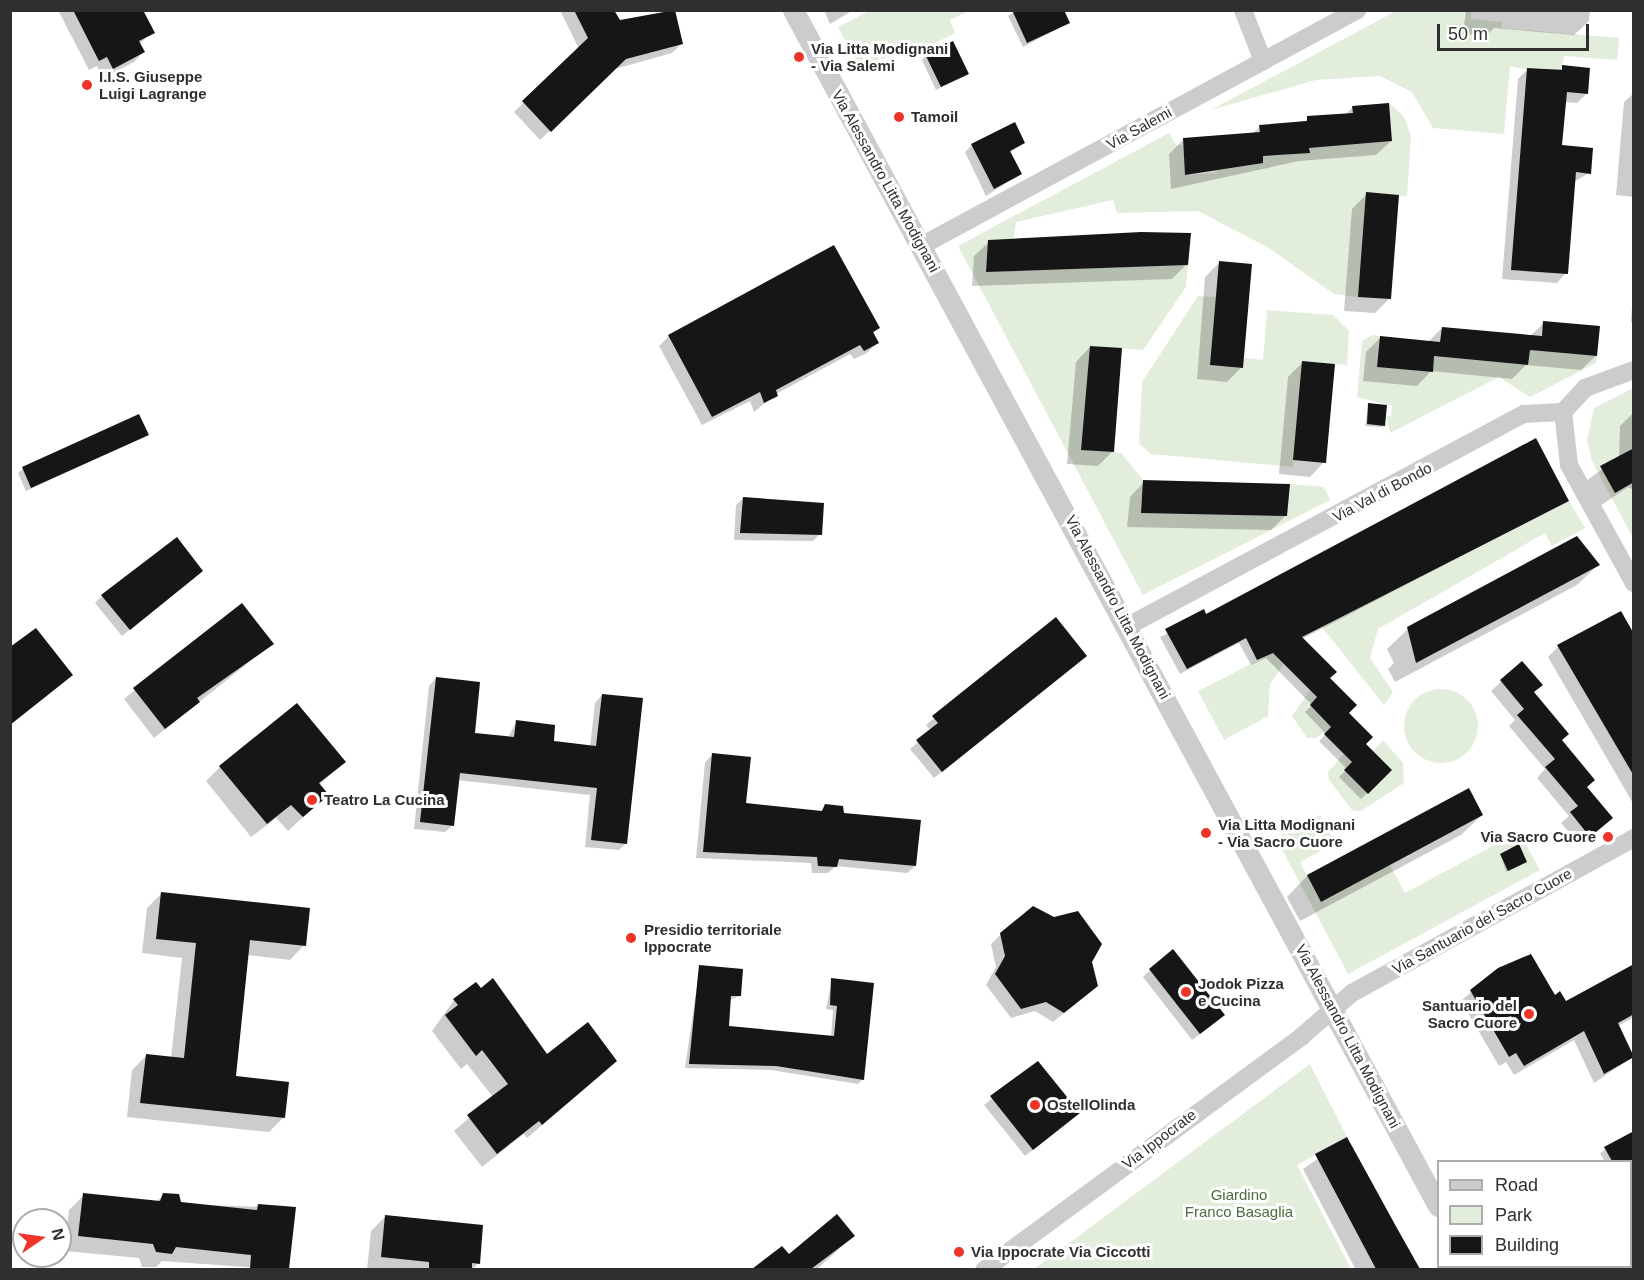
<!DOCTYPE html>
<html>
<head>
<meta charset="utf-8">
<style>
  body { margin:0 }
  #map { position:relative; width:1644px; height:1280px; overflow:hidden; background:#fff; font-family:Arial,sans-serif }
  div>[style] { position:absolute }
  .green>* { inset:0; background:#e3eddc }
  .round { border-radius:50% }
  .shadow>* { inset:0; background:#0003 }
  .building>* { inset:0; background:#161616 }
  .minor>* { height:18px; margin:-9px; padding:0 9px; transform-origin:9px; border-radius:9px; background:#ccc }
  .tertiary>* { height:21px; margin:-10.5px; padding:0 10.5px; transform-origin:10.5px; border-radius:10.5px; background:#ccc }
  .dots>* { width:16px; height:16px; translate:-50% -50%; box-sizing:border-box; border:3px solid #fff; border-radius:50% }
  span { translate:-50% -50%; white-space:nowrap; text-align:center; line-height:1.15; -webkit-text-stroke:6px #fff; paint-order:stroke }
  .poi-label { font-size:15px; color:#2f2f2f; font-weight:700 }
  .left { translate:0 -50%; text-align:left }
  .right { translate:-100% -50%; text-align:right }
  .street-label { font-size:15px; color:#2f2f2f }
  .park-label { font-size:15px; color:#4b6d3a }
  .frame { position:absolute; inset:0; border:12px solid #2f2f2f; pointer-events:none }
  .legend { position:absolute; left:1437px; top:1160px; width:195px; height:108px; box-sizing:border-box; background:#fff; border:2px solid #acacac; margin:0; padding:8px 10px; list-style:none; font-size:18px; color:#2f2f2f }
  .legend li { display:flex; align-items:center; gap:12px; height:30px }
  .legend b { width:30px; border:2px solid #acacac }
  .north { position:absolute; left:12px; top:1208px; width:60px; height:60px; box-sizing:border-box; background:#fff; border:2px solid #acacac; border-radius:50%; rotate:77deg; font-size:16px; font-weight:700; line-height:24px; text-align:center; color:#2f2f2f }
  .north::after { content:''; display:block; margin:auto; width:21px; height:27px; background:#ee3429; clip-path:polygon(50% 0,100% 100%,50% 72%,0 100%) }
  .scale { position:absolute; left:1437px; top:24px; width:152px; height:27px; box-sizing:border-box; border:3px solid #2f2f2f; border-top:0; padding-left:8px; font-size:18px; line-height:21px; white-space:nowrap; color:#2f2f2f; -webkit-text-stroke:4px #fff; paint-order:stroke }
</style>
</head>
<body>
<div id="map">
  <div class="green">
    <i style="clip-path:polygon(871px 10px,969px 10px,969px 11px,950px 20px,955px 33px,908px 57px,903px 48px,861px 70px,838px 27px)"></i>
    <i style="clip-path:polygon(1396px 11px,1471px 11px,1471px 19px,1502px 22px,1502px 28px,1619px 38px,1617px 60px,1564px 56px,1561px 76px,1510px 66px,1504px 134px,1433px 128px,1412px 92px,1380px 76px,1316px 80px,1211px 110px)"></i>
    <i style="clip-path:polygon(1389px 103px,1404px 117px,1411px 136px,1407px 196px,1366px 193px,1358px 297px,1334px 294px,1269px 248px,1198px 211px,1117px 213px,1113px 200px,1016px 222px,1013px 242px,988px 240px,986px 272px,1188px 265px,1186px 287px,1143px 350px,1090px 346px,1081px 449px,1121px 453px,1143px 480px,1141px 513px,1287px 516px,1290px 484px,1324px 487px,1330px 500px,1143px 595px,958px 246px,1169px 133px,1176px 145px,1183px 145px,1186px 175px,1217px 173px,1217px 166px,1263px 163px,1263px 156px,1309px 153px,1309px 148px,1392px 141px)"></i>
    <i style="clip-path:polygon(1198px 296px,1216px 297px,1211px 365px,1243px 368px,1244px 358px,1263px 360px,1267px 310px,1333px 315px,1349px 331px,1347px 365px,1302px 361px,1293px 467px,1151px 454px,1139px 444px,1142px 382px)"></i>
    <i style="clip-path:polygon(1372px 335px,1380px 336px,1378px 367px,1432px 372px,1434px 356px,1528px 365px,1530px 350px,1597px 356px,1596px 363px,1530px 397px,1499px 377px,1390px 433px,1386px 416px,1391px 416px,1392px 406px,1357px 397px,1362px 341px)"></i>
    <i style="clip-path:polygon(1633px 388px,1633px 448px,1600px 466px,1615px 492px,1633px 482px,1633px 538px,1592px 461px,1587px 440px,1594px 408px)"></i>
    <i style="clip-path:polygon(1569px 501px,1585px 528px,1552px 546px,1545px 533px,1378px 629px,1370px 658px,1393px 692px,1384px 705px,1322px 627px)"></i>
    <i style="clip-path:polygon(1302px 638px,1270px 684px,1268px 716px,1224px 740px,1198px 691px)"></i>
    <i class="round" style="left:1404px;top:689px;width:74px;height:74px"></i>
    <i style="clip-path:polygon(1310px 690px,1317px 697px,1310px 706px,1331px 727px,1316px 738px,1307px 738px,1292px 716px)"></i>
    <i style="clip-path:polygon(1383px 740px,1403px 763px,1404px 783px,1361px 811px,1352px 810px,1329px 780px,1328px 772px,1344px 754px,1352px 762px,1344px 771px,1368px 794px,1391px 770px,1373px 751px)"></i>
    <i style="clip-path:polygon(1320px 815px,1335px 843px,1300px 862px,1321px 902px,1390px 865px,1405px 893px,1519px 832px,1540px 870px,1348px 974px,1276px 838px)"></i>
    <i style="clip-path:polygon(1310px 1064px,1347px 1137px,1297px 1165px,1351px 1269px,1033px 1270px)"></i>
  </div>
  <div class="shadow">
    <i style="clip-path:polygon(58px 10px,141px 10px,153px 32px,139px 44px,143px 52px,134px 62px,103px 78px,97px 66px,89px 70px)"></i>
    <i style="clip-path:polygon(560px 10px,608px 10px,591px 28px,674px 10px,682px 43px,672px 53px,615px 69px,540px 140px,514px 112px,579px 49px)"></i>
    <i style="clip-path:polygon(824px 10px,849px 10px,850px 12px,830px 24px)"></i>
    <i style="clip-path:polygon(1016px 10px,1068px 23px,1023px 47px,1008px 16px)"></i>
    <i style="clip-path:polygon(1466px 10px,1590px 10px,1589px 21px,1574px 35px,1494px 28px,1486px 36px,1463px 34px)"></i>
    <i style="clip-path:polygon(926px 55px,967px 73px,936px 90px,922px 60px)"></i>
    <i style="clip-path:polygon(1528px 69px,1589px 69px,1587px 93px,1577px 103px,1564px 102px,1561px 146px,1589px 173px,1574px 182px,1566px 273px,1557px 283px,1502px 279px,1518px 79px)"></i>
    <i style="clip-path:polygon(1634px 93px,1634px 197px,1616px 195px,1624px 102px)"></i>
    <i style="clip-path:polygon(1353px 107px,1391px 141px,1376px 155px,1299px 161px,1171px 189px,1169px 154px,1184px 139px,1252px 134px,1260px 127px,1345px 115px)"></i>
    <i style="clip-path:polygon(1023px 143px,1010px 153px,1020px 174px,986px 196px,965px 152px,972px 145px)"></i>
    <i style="clip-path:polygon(1367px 194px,1389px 299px,1375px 313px,1344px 311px,1352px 209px)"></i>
    <i style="clip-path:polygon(989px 242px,1187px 264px,1172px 279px,972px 286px,974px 256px)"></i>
    <i style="clip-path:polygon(1219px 263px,1242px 367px,1227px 382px,1197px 379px,1205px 277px)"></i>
    <i style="clip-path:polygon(1633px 291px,1634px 291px,1634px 322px,1631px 322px)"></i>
    <i style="clip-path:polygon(1544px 323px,1596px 356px,1581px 370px,1526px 365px,1512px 379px,1431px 371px,1417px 386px,1363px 381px,1366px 352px,1380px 338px,1428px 342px,1442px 328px,1530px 336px)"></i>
    <i style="clip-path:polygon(878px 328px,872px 334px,877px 343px,867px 353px,854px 359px,850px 354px,776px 394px,754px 412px,750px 401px,702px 425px,659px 346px,669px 336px)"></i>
    <i style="clip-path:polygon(1090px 347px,1112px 452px,1098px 466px,1067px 464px,1076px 362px)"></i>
    <i style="clip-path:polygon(1303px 362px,1324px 462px,1310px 477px,1279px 474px,1288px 377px)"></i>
    <i style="clip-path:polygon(1369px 405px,1384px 425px,1382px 427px,1365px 426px)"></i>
    <i style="clip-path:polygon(1634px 412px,1634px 490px,1628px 487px,1600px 506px,1586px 481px,1619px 457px,1620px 426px)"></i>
    <i style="clip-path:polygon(147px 435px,26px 491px,18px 473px,23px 469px)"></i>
    <i style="clip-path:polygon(1194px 481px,1288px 485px,1286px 515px,1271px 530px,1127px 527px,1130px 497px,1144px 482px,1189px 486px)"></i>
    <i style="clip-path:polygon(744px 498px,820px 534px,813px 541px,734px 540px,736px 505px)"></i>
    <i style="clip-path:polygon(1567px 501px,1302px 639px,1364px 744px,1390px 770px,1361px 799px,1339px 777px,1347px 769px,1319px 741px,1326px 734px,1305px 712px,1312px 705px,1266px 658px,1251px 665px,1239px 643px,1180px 674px,1160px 637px,1206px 616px)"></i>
    <i style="clip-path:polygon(1598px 565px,1577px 585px,1395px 682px,1388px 669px,1394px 663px,1387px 649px,1408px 629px)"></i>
    <i style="clip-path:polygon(194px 578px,122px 636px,95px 603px,102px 596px)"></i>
    <i style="clip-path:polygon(242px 605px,272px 644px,154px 738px,124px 699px)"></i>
    <i style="clip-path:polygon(1055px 619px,1078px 663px,934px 778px,910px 749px,931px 731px,926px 725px)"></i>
    <i style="clip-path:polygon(1634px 637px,1634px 805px,1548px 657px,1558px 647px)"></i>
    <i style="clip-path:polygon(1522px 663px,1541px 685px,1533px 693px,1601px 827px,1580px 845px,1561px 823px,1569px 816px,1537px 778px,1545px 769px,1509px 726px,1515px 720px,1491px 691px)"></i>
    <i style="clip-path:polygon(436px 678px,474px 734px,508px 738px,516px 722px,552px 743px,590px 747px,595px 703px,602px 695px,626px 843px,619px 850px,585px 847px,590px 795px,457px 780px,453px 825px,445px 832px,414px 829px,429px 686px)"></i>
    <i style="clip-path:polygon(712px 755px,745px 805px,820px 812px,825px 806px,915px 866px,907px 873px,836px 866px,828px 873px,812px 873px,811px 863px,696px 858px,705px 762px)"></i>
    <i style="clip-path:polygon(344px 762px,319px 785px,327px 795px,288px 831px,276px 818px,251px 837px,206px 781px,220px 767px)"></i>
    <i style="clip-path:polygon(1468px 790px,1482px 815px,1461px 835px,1300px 921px,1287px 897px,1307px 876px)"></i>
    <i style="clip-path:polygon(1501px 855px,1524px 863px,1506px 872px)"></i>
    <i style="clip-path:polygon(162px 893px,304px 945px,290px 960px,247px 955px,234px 1077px,284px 1117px,269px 1132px,127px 1117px,132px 1070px,146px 1056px,171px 1058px,182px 958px,142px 953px,147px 908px)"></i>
    <i style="clip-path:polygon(1001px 934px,1090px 962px,1086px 995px,1053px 1022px,1035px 1011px,1011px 1018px,986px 985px,996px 967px,991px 944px)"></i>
    <i style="clip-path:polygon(1634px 965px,1634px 1017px,1618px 1026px,1634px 1056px,1594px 1083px,1574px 1040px,1514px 1075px,1506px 1062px,1499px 1066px,1461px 1001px,1498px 969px,1565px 1003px)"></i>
    <i style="clip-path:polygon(700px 966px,739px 996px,730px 1000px,727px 1027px,831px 1038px,833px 1010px,826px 1009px,832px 980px,863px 1079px,858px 1084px,771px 1070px,685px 1068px)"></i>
    <i style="clip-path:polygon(1150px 970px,1216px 1022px,1192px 1040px,1143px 977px)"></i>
    <i style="clip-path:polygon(480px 990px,546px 1056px,601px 1075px,527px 1138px,524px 1134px,482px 1167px,454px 1131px,493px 1097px,467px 1064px,461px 1069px,432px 1031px,454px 1000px)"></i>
    <i style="clip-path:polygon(1038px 1063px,1071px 1120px,1025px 1156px,984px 1105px)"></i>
    <i style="clip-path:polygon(1632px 1134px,1634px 1193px,1630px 1195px,1630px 1162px,1605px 1162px,1600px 1153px)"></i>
    <i style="clip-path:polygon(1346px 1139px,1417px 1270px,1356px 1270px,1303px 1169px)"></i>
    <i style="clip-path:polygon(84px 1195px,156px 1202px,164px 1195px,180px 1204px,294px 1208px,288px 1270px,162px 1261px,156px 1267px,142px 1267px,139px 1258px,64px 1251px,69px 1210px)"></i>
    <i style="clip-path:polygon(385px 1217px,478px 1263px,472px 1270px,367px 1270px,371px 1231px)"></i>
    <i style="clip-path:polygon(853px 1236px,816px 1270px,752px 1270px,782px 1248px,789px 1256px)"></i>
  </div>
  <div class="building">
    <i style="clip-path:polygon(73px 10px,143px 10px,155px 33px,139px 41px,145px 52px,113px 69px,107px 57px,99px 61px)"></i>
    <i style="clip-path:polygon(574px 10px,614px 10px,620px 20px,675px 10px,683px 44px,626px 59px,551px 132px,522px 101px,588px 38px)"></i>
    <i style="clip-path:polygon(1012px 10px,1064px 10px,1070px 23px,1027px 43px)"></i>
    <i style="clip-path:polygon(953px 41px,969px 74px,941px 87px,925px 54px)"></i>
    <i style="clip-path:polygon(1562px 65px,1590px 68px,1588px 94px,1567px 92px,1562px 145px,1593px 148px,1591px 174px,1576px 172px,1568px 274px,1511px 270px,1527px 68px,1562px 70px)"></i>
    <i style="clip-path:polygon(1389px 103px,1392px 141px,1309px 148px,1310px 153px,1263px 156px,1263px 163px,1185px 175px,1183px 138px,1260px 132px,1259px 125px,1307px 121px,1307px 116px,1353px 113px,1352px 106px)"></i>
    <i style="clip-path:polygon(1015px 122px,1025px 143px,1010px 151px,1022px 174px,994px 189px,971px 144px)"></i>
    <i style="clip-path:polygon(1366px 192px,1399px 195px,1391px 299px,1358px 297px)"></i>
    <i style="clip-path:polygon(1141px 232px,1191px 233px,1188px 265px,986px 272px,988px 240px)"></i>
    <i style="clip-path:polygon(834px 245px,880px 328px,873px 332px,879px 343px,864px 351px,860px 345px,776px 390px,778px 396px,764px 403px,760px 392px,712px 417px,668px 335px)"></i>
    <i style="clip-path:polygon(1219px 261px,1252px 264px,1243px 368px,1210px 365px)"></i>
    <i style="clip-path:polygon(1543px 321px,1600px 326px,1597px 356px,1530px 350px,1528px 365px,1434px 356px,1433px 372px,1377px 367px,1380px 336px,1440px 342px,1442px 327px,1542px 336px)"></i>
    <i style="clip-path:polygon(1090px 346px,1122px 348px,1114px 452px,1081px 450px)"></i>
    <i style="clip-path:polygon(1302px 361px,1335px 364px,1326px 463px,1293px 460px)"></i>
    <i style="clip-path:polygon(1368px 403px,1387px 405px,1385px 426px,1367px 424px)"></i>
    <i style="clip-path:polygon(139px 414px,149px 435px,31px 488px,22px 467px)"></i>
    <i style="clip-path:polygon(1536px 438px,1569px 501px,1302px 637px,1337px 672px,1330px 678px,1357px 705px,1349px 713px,1373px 737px,1366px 744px,1392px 770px,1368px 794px,1344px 770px,1352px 762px,1324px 734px,1331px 727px,1310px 705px,1317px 697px,1273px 653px,1257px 660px,1246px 638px,1187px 669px,1165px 629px,1204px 609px,1206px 614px)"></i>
    <i style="clip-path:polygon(1634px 448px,1634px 482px,1615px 493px,1600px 466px)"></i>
    <i style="clip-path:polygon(1143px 480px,1290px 484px,1287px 516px,1141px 513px)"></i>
    <i style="clip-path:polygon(743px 497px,824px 503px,822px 535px,740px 533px)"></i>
    <i style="clip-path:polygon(1577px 536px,1600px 565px,1416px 663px,1407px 627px)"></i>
    <i style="clip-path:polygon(177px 537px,203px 571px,130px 630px,101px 595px)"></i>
    <i style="clip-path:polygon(242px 603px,274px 644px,197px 698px,200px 702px,165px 729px,133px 688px)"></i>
    <i style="clip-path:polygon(1621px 611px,1634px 634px,1634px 776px,1557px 645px)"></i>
    <i style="clip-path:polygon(1056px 617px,1087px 656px,942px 772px,916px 740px,938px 723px,932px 716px)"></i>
    <i style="clip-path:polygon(36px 628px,73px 675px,10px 725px,10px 647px)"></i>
    <i style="clip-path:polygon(1522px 661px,1543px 685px,1534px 692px,1569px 734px,1562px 740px,1595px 780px,1587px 787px,1613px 818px,1590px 837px,1570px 812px,1578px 806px,1545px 767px,1555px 759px,1517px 715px,1524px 709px,1500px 680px)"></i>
    <i style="clip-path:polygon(436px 677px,480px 682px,475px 733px,514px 737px,516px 720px,555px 725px,554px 741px,596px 746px,602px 694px,643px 698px,627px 844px,591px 840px,597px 788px,460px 773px,454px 826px,420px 822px)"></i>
    <i style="clip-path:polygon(297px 703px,346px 762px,319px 783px,329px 795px,303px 817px,291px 805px,267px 824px,219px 766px)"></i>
    <i style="clip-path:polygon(712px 753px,751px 757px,746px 803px,822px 811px,825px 804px,843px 806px,844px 813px,921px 820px,916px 866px,839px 859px,837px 867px,818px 866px,817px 857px,703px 852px)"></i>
    <i style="clip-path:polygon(1469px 788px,1483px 815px,1321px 902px,1307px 875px)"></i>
    <i style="clip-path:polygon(1519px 844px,1527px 862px,1508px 871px,1500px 854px)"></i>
    <i style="clip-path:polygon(161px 892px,310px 908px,306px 946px,250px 940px,236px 1076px,289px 1082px,285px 1118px,140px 1103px,146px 1054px,184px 1058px,196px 943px,156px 939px)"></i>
    <i style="clip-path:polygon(1033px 906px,1054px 917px,1078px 911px,1102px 944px,1092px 962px,1098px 986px,1064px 1013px,1046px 1002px,1021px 1009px,995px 974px,1005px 956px,1000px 933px)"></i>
    <i style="clip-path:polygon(1173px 949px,1225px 1015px,1200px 1034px,1149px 969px)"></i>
    <i style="clip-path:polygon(1531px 954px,1555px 995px,1560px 991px,1566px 1001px,1634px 964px,1634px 1014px,1618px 1023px,1634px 1057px,1604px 1074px,1584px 1031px,1524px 1066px,1516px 1053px,1509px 1057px,1470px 990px,1498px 968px)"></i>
    <i style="clip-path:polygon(699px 965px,743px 969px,741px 996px,731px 996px,729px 1026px,834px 1036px,837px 1006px,830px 1005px,831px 978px,874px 983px,864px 1080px,776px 1066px,689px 1064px)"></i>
    <i style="clip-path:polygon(493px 978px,547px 1054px,588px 1022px,617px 1061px,542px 1125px,539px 1121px,497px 1154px,467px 1115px,508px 1084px,482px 1050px,476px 1056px,445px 1015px,458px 1005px,453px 999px,476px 982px,481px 988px)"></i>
    <i style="clip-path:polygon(1038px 1061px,1080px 1113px,1033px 1150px,990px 1096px)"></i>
    <i style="clip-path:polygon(1634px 1131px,1634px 1161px,1612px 1161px,1604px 1147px)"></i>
    <i style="clip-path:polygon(1347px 1137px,1398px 1230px,1420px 1269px,1376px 1269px,1315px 1154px)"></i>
    <i style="clip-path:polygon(83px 1193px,160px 1201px,163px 1193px,179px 1194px,181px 1202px,257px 1210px,258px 1204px,296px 1207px,289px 1269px,250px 1269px,251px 1255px,176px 1247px,172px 1254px,156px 1252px,153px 1244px,78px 1236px)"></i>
    <i style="clip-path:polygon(837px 1214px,855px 1236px,811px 1269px,752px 1269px,782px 1246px,789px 1254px)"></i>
    <i style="clip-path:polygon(385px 1215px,483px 1225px,480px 1264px,472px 1263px,472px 1269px,429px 1269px,429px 1262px,381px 1257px)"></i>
  </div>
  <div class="minor">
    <i style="left:1243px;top:10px;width:55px;rotate:68.6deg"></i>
    <i style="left:921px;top:246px;width:496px;rotate:-28.4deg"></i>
    <i style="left:1563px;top:412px;width:53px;rotate:83.5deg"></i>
    <i style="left:1569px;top:465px;width:135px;rotate:61.2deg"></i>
    <i style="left:1563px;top:412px;width:33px;rotate:-47deg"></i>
    <i style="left:1585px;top:388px;width:52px;rotate:-20.2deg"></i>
    <i style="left:1128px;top:626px;width:449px;rotate:-28.2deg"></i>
    <i style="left:1524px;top:414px;width:39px;rotate:-3deg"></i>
    <i style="left:984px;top:1270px;width:395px;rotate:-36.3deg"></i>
    <i style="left:1302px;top:1036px;width:66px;rotate:-40.7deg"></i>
    <i style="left:1352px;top:993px;width:322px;rotate:-28.8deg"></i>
  </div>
  <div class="tertiary">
    <i style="left:793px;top:10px;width:1359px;rotate:61.66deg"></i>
    <i style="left:1470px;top:1266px;width:4px;rotate:63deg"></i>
  </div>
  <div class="dots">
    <i style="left:799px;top:57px;background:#ee3429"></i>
    <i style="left:87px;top:85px;background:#ee3429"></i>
    <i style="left:899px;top:117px;background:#ee3429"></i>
    <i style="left:312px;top:800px;background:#ee3429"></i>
    <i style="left:1206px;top:833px;background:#ee3429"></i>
    <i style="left:1608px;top:837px;background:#ee3429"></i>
    <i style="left:631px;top:938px;background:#ee3429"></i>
    <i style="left:1186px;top:992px;background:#ee3429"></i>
    <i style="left:1529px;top:1014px;background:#ee3429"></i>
    <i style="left:1035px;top:1105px;background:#ee3429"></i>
    <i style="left:959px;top:1252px;background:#ee3429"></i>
  </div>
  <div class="poi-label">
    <span class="left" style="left:811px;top:57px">Via Litta Modignani<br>- Via Salemi</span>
    <span class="left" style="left:99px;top:85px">I.I.S. Giuseppe<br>Luigi Lagrange</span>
    <span class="left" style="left:911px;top:117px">Tamoil</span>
    <span class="left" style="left:324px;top:800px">Teatro La Cucina</span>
    <span class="left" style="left:1218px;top:833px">Via Litta Modignani<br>- Via Sacro Cuore</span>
    <span class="right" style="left:1596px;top:837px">Via Sacro Cuore</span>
    <span class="left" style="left:644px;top:938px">Presidio territoriale<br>Ippocrate</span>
    <span class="left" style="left:1198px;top:992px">Jodok Pizza<br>e Cucina</span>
    <span class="right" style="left:1517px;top:1014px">Santuario del<br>Sacro Cuore</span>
    <span class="left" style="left:1047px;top:1105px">OstellOlinda</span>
    <span class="left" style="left:971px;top:1252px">Via Ippocrate Via Ciccotti</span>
  </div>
  <div class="street-label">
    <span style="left:1139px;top:128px;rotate:-29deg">Via Salemi</span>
    <span style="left:886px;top:181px;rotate:61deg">Via Alessandro Litta Modignani</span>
    <span style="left:1382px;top:492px;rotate:-28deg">Via Val di Bondo</span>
    <span style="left:1118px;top:607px;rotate:62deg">Via Alessandro Litta Modignani</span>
    <span style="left:1482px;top:921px;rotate:-29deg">Via Santuario del Sacro Cuore</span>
    <span style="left:1348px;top:1036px;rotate:62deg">Via Alessandro Litta Modignani</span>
    <span style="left:1159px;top:1139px;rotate:-37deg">Via Ippocrate</span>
  </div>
  <div class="park-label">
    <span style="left:1239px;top:1203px">Giardino<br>Franco Basaglia</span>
  </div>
  <div class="frame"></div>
  <ul class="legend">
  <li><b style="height:8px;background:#ccc"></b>Road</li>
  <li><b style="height:16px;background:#e3eddc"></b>Park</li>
  <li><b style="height:16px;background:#161616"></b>Building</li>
  </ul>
  <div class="north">N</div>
  <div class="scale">50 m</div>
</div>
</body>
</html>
